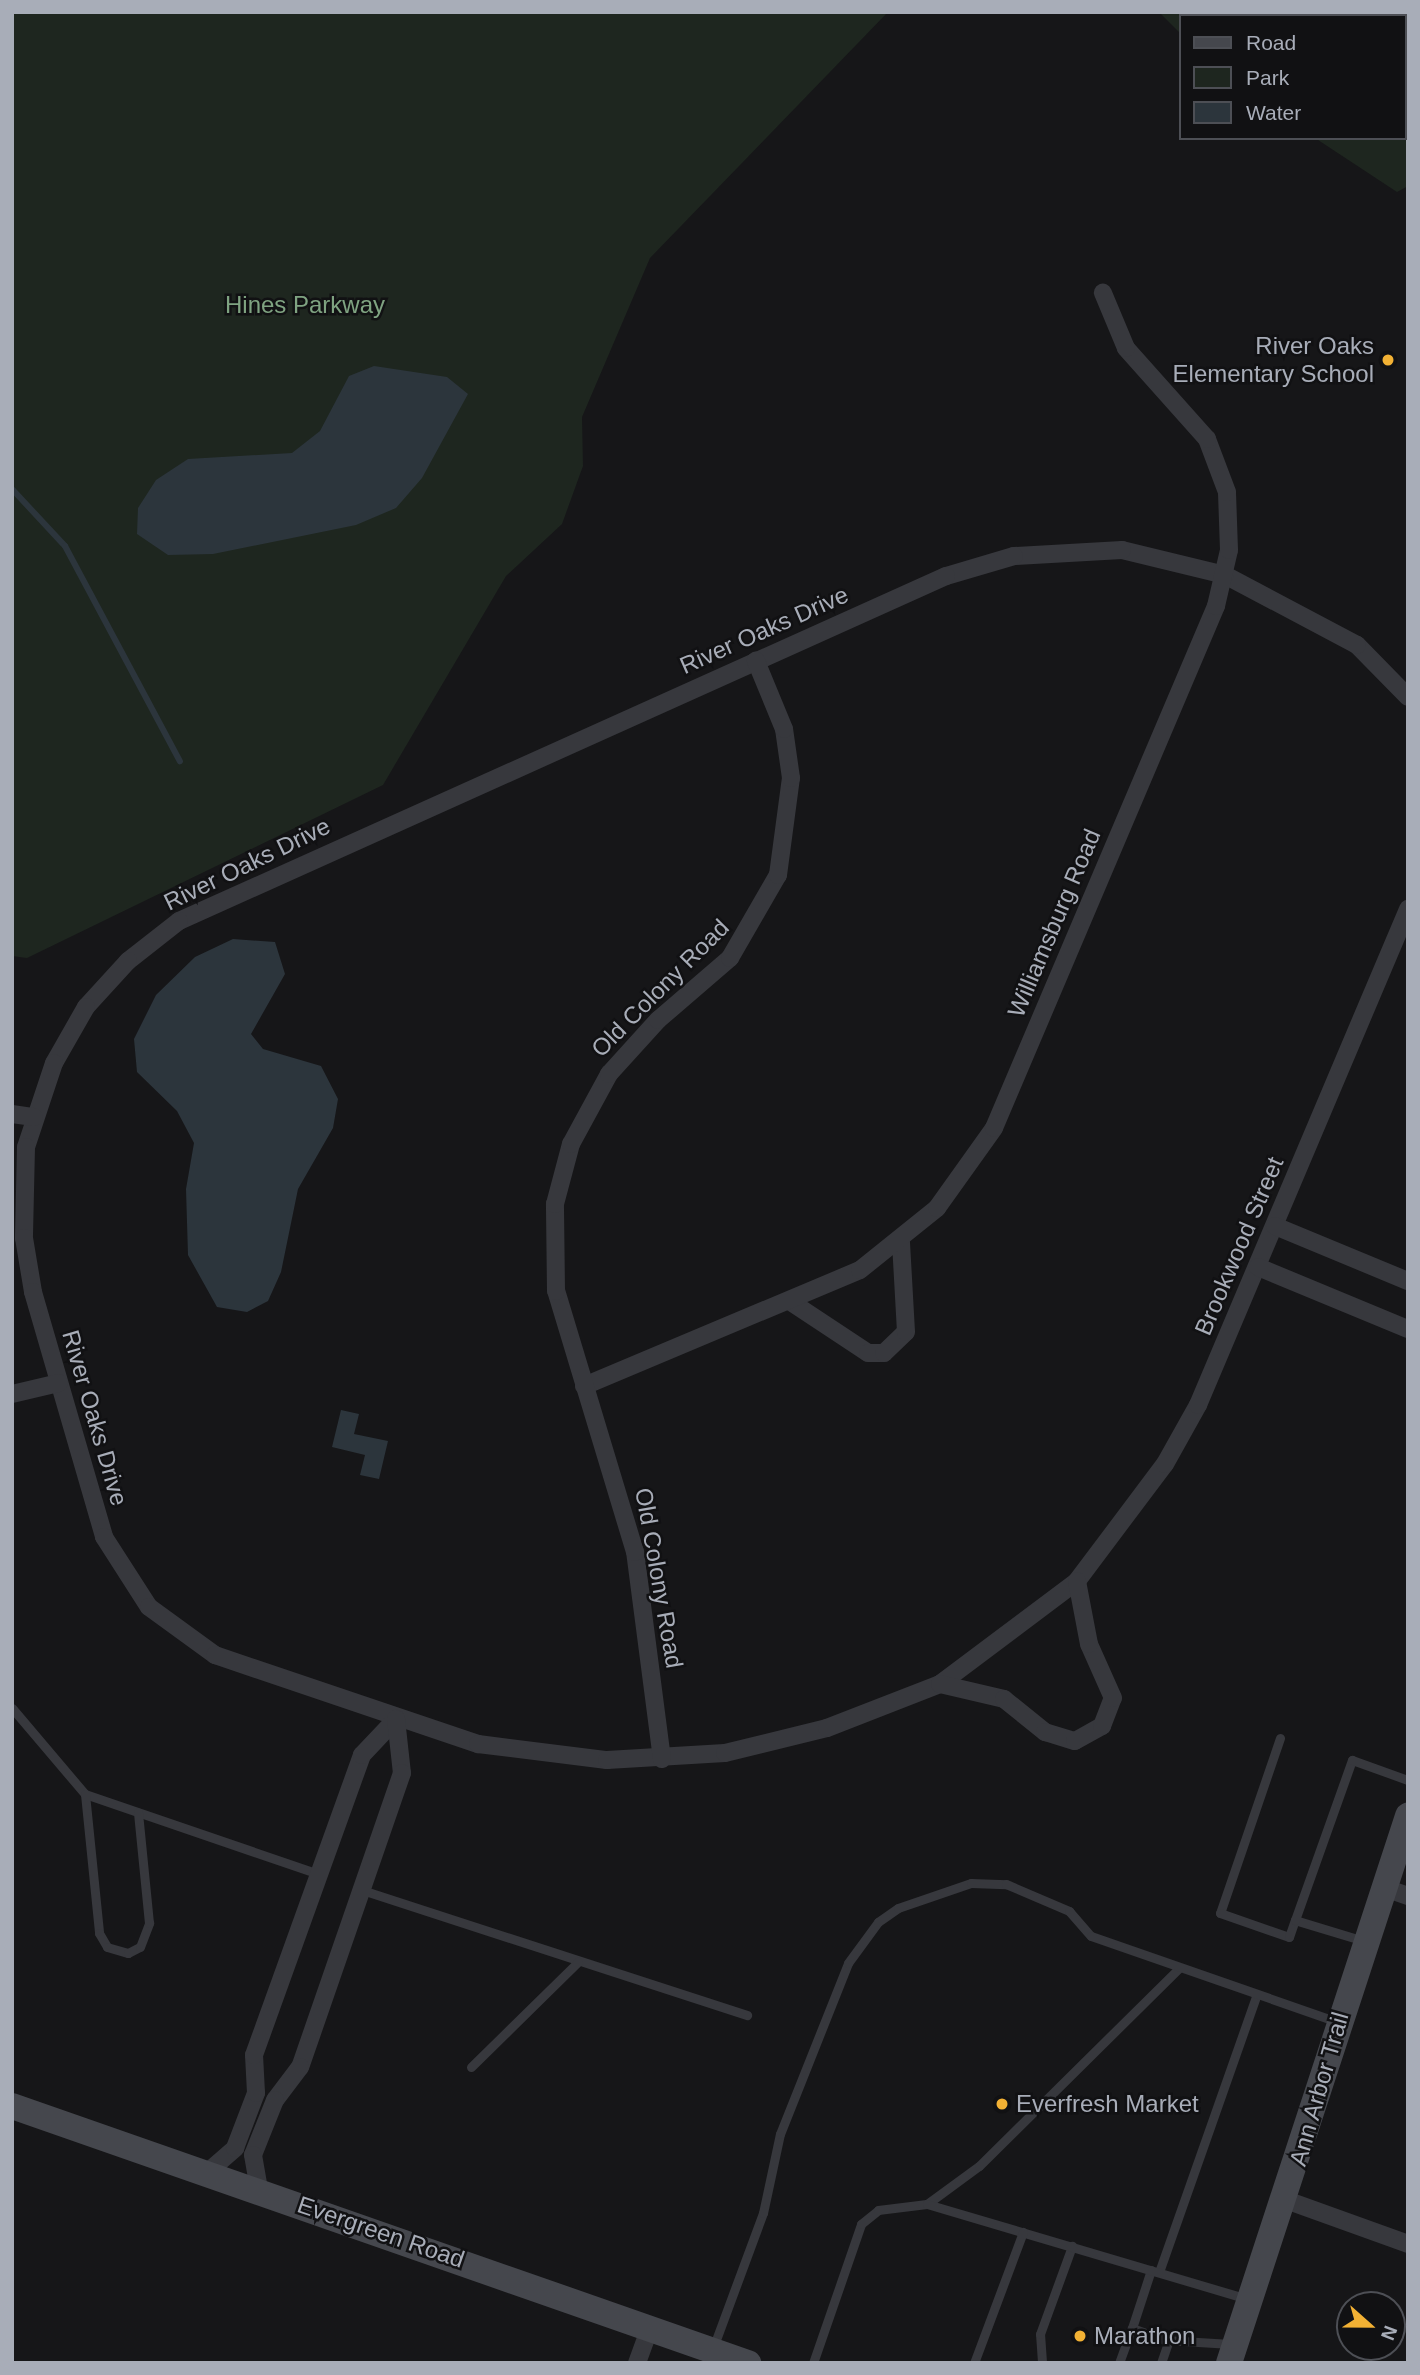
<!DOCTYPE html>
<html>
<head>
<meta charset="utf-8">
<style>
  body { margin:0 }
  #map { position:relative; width:1420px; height:2375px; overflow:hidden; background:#161618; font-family:Arial,sans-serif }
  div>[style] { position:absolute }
  .green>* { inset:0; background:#1e261f }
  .water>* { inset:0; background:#2c353c }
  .stream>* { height:6px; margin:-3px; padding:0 3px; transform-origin:3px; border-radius:3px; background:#2c353c }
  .lane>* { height:9px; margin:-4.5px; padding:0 4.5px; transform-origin:4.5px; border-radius:4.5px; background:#37383d }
  .street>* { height:18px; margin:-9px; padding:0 9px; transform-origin:9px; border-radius:9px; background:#37383d }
  .secondary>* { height:26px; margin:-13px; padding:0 13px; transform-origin:13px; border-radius:13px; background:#45474d }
  .dots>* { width:19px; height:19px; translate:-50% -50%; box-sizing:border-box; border:4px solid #111113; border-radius:50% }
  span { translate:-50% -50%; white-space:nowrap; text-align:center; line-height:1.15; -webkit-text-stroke:5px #111113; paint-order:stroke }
  .park-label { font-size:24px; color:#7fa381 }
  .poi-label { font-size:24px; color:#a8adb8 }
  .right { translate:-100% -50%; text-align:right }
  .left { translate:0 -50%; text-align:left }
  .street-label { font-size:24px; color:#a8adb8 }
  .frame { position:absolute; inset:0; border:14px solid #a8adb8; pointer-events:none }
  .legend { position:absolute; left:1179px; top:14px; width:228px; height:126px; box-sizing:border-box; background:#111113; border:2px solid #4d4f55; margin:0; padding:9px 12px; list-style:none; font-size:21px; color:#a8adb8 }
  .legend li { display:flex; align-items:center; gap:14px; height:35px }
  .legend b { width:35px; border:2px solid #4d4f55 }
  .north { position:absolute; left:1336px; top:2291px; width:70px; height:70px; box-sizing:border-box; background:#111113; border:2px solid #4d4f55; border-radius:50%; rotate:111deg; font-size:19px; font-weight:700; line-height:28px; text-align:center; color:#a8adb8 }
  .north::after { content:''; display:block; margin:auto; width:24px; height:32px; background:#f2b134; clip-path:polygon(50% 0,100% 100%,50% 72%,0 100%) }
</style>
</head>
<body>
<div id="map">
  <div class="green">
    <i style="clip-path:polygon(12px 12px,888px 12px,650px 258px,582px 417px,583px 466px,562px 524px,506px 576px,383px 785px,27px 958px,12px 956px)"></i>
    <i style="clip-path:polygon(1159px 12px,1408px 12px,1408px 186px,1397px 192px,1315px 138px,1404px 138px,1404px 16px,1180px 16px,1180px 33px)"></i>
  </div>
  <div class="water">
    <i style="clip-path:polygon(374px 366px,447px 377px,468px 394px,422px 478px,396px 508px,356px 525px,213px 554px,168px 555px,137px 534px,138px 508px,156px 480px,188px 459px,292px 453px,320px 431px,349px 376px)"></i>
    <i style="clip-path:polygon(233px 939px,275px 942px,285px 974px,251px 1034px,263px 1049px,321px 1066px,338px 1099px,333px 1128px,298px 1189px,281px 1272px,268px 1301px,247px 1312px,217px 1307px,188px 1255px,186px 1189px,194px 1143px,177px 1111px,137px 1072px,134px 1039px,156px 995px,195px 957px)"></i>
    <i style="clip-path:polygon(341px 1410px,359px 1414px,354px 1434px,388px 1441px,379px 1479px,360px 1475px,365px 1455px,332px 1447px)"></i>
  </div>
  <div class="stream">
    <i style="left:12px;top:489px;width:78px;rotate:47.1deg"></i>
    <i style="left:65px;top:546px;width:244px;rotate:61.9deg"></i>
  </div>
  <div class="lane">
    <i style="left:12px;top:1708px;width:113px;rotate:49.7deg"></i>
    <i style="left:85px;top:1794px;width:247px;rotate:18.9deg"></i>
    <i style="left:1280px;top:1738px;width:185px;rotate:108.9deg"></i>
    <i style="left:1220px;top:1913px;width:73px;rotate:19.2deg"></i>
    <i style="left:1289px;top:1937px;width:18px;rotate:-71deg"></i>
    <i style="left:85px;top:1794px;width:140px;rotate:84.2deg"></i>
    <i style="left:99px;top:1933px;width:16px;rotate:60deg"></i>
    <i style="left:107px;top:1947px;width:22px;rotate:16deg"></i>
    <i style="left:128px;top:1953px;width:13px;rotate:-27deg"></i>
    <i style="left:140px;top:1947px;width:26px;rotate:-69deg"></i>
    <i style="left:149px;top:1923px;width:111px;rotate:-95.7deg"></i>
    <i style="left:362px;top:1890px;width:405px;rotate:18deg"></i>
    <i style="left:1364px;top:1941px;width:72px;rotate:-163.1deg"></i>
    <i style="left:1295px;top:1920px;width:170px;rotate:-70.4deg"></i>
    <i style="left:1352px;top:1760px;width:59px;rotate:19.7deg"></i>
    <i style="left:471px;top:2067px;width:150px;rotate:-44.5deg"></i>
    <i style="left:927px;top:2204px;width:64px;rotate:-36.2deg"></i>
    <i style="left:979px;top:2166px;width:281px;rotate:-44.7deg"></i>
    <i style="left:1159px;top:2272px;width:292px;rotate:-70.6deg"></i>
    <i style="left:1132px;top:2328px;width:61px;rotate:-71.9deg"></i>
    <i style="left:713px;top:2348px;width:144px;rotate:-69.7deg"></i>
    <i style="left:763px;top:2213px;width:81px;rotate:-77.9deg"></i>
    <i style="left:780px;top:2134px;width:184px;rotate:-68.3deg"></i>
    <i style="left:848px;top:1963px;width:51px;rotate:-53.8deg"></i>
    <i style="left:878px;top:1922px;width:24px;rotate:-35deg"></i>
    <i style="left:898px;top:1908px;width:77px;rotate:-18.9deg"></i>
    <i style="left:971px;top:1883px;width:35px;rotate:2deg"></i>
    <i style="left:1006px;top:1884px;width:69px;rotate:23.2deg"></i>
    <i style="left:1069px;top:1911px;width:33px;rotate:49deg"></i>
    <i style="left:1091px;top:1936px;width:262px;rotate:19.2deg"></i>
    <i style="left:1042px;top:2362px;width:28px;rotate:-94deg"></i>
    <i style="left:1040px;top:2334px;width:94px;rotate:-70deg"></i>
    <i style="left:813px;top:2363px;width:147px;rotate:-70.9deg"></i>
    <i style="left:861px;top:2224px;width:22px;rotate:-39deg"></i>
    <i style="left:878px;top:2210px;width:49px;rotate:-7deg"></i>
    <i style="left:927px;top:2204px;width:334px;rotate:16.5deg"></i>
    <i style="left:974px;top:2363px;width:140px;rotate:-69.5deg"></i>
    <i style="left:1119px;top:2363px;width:37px;rotate:-70deg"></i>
    <i style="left:1132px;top:2328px;width:35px;rotate:20deg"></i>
    <i style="left:1165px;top:2340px;width:66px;rotate:3.5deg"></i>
    <i style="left:1161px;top:2363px;width:24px;rotate:-71deg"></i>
  </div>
  <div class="street">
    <i style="left:1408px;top:697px;width:73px;rotate:-134.4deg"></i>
    <i style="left:1357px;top:645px;width:149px;rotate:-152.1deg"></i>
    <i style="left:1225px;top:575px;width:106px;rotate:-166.4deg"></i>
    <i style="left:1122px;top:550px;width:108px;rotate:176.8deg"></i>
    <i style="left:1014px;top:556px;width:71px;rotate:163.6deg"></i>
    <i style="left:946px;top:576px;width:841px;rotate:155.78deg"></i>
    <i style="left:179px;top:921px;width:65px;rotate:141.9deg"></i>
    <i style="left:128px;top:961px;width:62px;rotate:132.4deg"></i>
    <i style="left:86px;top:1007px;width:64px;rotate:119.7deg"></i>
    <i style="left:54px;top:1063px;width:89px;rotate:108.4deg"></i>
    <i style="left:26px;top:1147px;width:91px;rotate:91.3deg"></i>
    <i style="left:24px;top:1238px;width:55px;rotate:80.5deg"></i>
    <i style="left:33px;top:1292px;width:255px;rotate:73.8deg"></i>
    <i style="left:104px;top:1537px;width:83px;rotate:57.3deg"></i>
    <i style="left:149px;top:1607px;width:82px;rotate:36deg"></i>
    <i style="left:215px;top:1655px;width:278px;rotate:18.7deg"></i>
    <i style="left:478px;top:1744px;width:130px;rotate:7.1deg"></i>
    <i style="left:607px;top:1760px;width:118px;rotate:-3.4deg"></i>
    <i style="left:725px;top:1753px;width:105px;rotate:-13.8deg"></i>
    <i style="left:827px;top:1728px;width:121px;rotate:-21.3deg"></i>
    <i style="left:940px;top:1684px;width:171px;rotate:-36.9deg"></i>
    <i style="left:1077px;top:1581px;width:146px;rotate:-53.1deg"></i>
    <i style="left:1165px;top:1464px;width:68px;rotate:-60.8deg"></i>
    <i style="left:1198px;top:1405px;width:539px;rotate:-67.05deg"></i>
    <i style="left:12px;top:1114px;width:22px;rotate:8deg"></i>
    <i style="left:1275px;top:1226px;width:144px;rotate:22.5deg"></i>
    <i style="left:1258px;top:1267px;width:162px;rotate:22.5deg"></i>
    <i style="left:791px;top:1302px;width:92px;rotate:33.5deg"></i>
    <i style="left:868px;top:1353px;width:16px"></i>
    <i style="left:884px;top:1353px;width:30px;rotate:-44deg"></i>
    <i style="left:906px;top:1332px;width:90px;rotate:-93.2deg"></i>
    <i style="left:584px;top:1386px;width:299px;rotate:-22.8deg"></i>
    <i style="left:860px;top:1270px;width:99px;rotate:-38.8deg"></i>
    <i style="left:937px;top:1208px;width:98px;rotate:-54.5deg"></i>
    <i style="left:994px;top:1128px;width:567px;rotate:-66.96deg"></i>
    <i style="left:1216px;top:606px;width:57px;rotate:-76.9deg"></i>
    <i style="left:1229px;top:550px;width:58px;rotate:-92deg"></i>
    <i style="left:1227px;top:492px;width:57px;rotate:-110.7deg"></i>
    <i style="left:1207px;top:439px;width:122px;rotate:-131.7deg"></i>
    <i style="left:1126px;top:348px;width:60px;rotate:-112.7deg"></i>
    <i style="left:12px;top:1394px;width:48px;rotate:-13.2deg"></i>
    <i style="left:940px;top:1684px;width:66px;rotate:13.2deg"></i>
    <i style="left:1004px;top:1699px;width:53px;rotate:38.8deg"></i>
    <i style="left:1045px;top:1732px;width:31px;rotate:17deg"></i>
    <i style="left:1075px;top:1741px;width:31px;rotate:-29deg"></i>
    <i style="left:1102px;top:1726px;width:30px;rotate:-69deg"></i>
    <i style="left:1113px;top:1698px;width:59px;rotate:-114deg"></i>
    <i style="left:1089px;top:1644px;width:64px;rotate:-100.8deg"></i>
    <i style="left:662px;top:1759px;width:209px;rotate:-97.4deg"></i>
    <i style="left:635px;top:1552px;width:273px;rotate:-106.8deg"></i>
    <i style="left:556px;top:1291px;width:87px;rotate:-90.7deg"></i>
    <i style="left:555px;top:1204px;width:62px;rotate:-75.1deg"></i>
    <i style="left:571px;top:1144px;width:80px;rotate:-61.5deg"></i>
    <i style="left:609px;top:1074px;width:73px;rotate:-47.8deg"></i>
    <i style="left:658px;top:1020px;width:95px;rotate:-40.7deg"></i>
    <i style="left:730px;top:958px;width:96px;rotate:-60deg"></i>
    <i style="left:778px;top:875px;width:98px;rotate:-82.4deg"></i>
    <i style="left:791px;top:778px;width:49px;rotate:-98.1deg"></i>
    <i style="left:784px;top:729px;width:74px;rotate:-112.4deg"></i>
    <i style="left:1382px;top:1887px;width:28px;rotate:19deg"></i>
    <i style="left:209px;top:2171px;width:35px;rotate:-41deg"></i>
    <i style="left:235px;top:2148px;width:59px;rotate:-69.1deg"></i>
    <i style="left:256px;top:2093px;width:38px;rotate:-93deg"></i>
    <i style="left:254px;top:2055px;width:319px;rotate:-70.2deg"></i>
    <i style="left:362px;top:1755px;width:50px;rotate:-46.6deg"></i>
    <i style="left:396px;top:1719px;width:54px;rotate:83.7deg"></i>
    <i style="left:402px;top:1773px;width:311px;rotate:109.1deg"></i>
    <i style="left:300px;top:2067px;width:41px;rotate:127.1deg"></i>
    <i style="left:275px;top:2100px;width:59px;rotate:111.8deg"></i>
    <i style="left:253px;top:2155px;width:35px;rotate:80deg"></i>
    <i style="left:1286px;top:2200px;width:130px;rotate:19.8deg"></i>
    <i style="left:637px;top:2363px;width:38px;rotate:-70deg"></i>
  </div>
  <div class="secondary">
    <i style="left:12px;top:2106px;width:780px;rotate:19.25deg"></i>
    <i style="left:1229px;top:2363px;width:576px;rotate:-71.88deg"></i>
  </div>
  <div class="dots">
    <i style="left:1388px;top:360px;background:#f2b134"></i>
    <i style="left:1002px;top:2104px;background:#f2b134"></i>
    <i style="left:1080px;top:2336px;background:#f2b134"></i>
  </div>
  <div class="park-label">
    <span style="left:305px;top:305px">Hines Parkway</span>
  </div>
  <div class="poi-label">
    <span class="right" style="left:1374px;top:360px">River Oaks<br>Elementary School</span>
    <span class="left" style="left:1016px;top:2104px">Everfresh Market</span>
    <span class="left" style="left:1094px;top:2336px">Marathon</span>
  </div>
  <div class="street-label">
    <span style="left:764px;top:630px;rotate:-24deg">River Oaks Drive</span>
    <span style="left:247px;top:864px;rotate:-26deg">River Oaks Drive</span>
    <span style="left:1054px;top:923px;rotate:-67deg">Williamsburg Road</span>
    <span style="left:660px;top:988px;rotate:-45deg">Old Colony Road</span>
    <span style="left:1239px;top:1246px;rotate:-67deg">Brookwood Street</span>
    <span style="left:95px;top:1418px;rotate:74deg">River Oaks Drive</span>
    <span style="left:659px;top:1578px;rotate:80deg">Old Colony Road</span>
    <span style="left:1319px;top:2089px;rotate:-74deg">Ann Arbor Trail</span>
    <span style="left:381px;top:2232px;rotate:19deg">Evergreen Road</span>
  </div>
  <div class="frame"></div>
  <ul class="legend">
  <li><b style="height:9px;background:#45474d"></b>Road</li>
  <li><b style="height:19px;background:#1e261f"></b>Park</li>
  <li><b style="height:19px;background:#2c353c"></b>Water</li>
  </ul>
  <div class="north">N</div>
</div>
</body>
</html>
